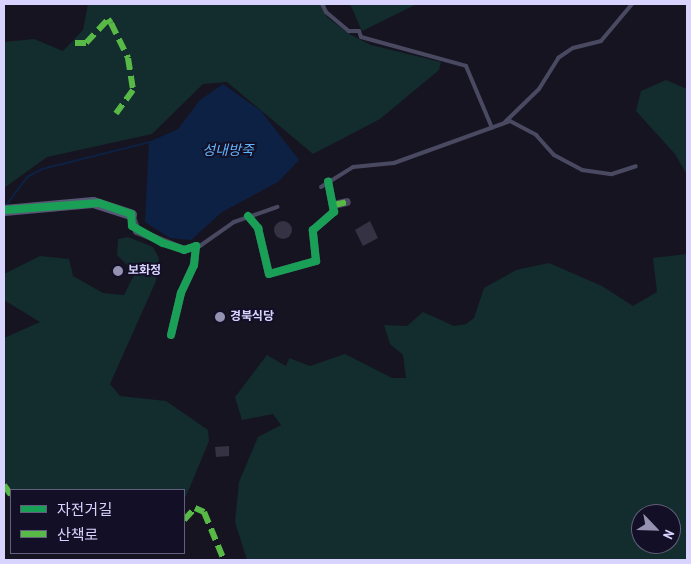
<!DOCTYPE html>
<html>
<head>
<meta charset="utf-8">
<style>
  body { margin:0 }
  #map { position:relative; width:691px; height:564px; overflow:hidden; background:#161421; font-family:"Archivo Narrow","Noto Sans KR",sans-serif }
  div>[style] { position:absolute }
  .green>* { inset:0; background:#132c2d }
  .water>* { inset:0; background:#0d2144 }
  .stream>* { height:2px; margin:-1px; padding:0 1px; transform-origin:1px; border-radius:1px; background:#0d2144 }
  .building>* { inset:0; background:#343243 }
  .round { border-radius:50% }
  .lane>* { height:4px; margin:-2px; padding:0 2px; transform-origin:2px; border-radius:2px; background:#4a4962 }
  .street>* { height:8px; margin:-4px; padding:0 4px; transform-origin:4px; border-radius:4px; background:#4a4962 }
  .secondary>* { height:11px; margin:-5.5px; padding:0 5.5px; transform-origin:5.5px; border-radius:5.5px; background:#575674 }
  .quiet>* { height:6px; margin-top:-3px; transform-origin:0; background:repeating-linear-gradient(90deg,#58b947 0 12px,transparent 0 18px) }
  .cycleway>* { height:8px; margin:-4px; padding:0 4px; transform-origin:4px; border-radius:4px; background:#1a9f57 }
  .dots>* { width:14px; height:14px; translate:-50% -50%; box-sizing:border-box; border:2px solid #130f26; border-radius:50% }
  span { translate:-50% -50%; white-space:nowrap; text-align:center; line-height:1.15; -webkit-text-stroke:4px #130f26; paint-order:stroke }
  .poi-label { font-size:12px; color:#d9d4ff; font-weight:700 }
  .left { translate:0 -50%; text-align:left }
  .water-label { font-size:14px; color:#62b6ff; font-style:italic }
  .frame { position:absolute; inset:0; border:5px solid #d9d4ff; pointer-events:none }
  .legend { position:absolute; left:10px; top:489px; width:175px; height:65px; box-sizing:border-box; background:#130f26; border:1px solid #625e7d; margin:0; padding:6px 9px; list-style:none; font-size:15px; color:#d9d4ff }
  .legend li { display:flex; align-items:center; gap:10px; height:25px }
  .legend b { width:25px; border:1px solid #625e7d }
  .north { position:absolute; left:631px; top:504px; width:50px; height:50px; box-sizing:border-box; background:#130f26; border:1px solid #625e7d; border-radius:50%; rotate:114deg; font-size:14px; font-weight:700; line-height:20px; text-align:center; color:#d9d4ff }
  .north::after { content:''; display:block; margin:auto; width:18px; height:22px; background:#9591b1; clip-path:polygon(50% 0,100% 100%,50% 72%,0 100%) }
</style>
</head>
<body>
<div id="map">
  <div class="green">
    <i style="clip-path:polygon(88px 4px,326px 4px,327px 17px,351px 35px,371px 45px,441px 62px,439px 70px,380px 119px,313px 154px,227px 82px,203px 84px,152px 134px,47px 157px,4px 188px,4px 42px,34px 39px,63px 51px,83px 30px)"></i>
    <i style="clip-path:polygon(350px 4px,417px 4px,362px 31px)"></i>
    <i style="clip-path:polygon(666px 80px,687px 89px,687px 175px,675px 154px,636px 111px,641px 91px)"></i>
    <i style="clip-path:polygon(128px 237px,153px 247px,159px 258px,156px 281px,110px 384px,120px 396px,166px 401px,208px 430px,209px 441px,190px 487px,184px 500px,184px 490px,11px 490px,11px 499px,4px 493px,4px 338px,40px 322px,4px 300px,4px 274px,40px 256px,69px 259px,73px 276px,103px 293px,124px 295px,135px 273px,117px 255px,118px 239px)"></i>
    <i style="clip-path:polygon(evenodd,687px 254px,687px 560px,247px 560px,235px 522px,239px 482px,258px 437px,281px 425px,273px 414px,242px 420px,235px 397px,267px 355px,286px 366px,289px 358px,310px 366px,345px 354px,392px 378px,406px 378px,403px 355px,390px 344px,384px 325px,407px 326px,423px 312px,454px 326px,466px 324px,474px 318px,484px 288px,516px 270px,549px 263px,602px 286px,633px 306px,657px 292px,653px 258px,687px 254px,641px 514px,671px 514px,671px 544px,641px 544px,641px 514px)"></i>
  </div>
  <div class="water">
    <i style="clip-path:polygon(223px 84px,261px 111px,299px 160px,278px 182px,222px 212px,191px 240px,170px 238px,145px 222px,149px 142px,178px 129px,200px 100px)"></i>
  </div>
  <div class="stream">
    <i style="left:7px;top:204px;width:34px;rotate:-53deg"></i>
    <i style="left:27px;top:177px;width:17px;rotate:-28deg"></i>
    <i style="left:42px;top:169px;width:111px;rotate:-14deg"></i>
    <i style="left:4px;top:220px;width:2px;rotate:-90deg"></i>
  </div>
  <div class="building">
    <i class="round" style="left:274px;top:221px;width:18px;height:18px"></i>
    <i style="clip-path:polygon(370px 221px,378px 238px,363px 246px,355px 230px)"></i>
    <i style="clip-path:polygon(229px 446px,229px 456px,216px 457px,215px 447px)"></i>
  </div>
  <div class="lane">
    <i style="left:322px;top:4px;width:9px;rotate:63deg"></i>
    <i style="left:326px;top:12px;width:30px;rotate:40deg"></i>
    <i style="left:349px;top:31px;width:10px"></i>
    <i style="left:359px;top:31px;width:6px;rotate:72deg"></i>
    <i style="left:361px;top:37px;width:109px;rotate:15.4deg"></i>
    <i style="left:466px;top:66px;width:67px;rotate:67.2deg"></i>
    <i style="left:505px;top:122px;width:47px;rotate:-44.1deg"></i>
    <i style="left:539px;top:89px;width:36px;rotate:-58deg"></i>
    <i style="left:558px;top:58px;width:18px;rotate:-34deg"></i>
    <i style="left:573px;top:48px;width:29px;rotate:-14deg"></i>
    <i style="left:601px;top:41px;width:48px;rotate:-50deg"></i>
    <i style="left:321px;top:187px;width:38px;rotate:-32deg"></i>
    <i style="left:353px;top:167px;width:41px;rotate:-5.6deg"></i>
    <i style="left:394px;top:163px;width:123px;rotate:-19.9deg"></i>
    <i style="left:510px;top:121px;width:30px;rotate:28deg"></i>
    <i style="left:536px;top:135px;width:27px;rotate:48deg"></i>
    <i style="left:554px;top:155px;width:32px;rotate:28deg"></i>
    <i style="left:582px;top:170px;width:30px;rotate:8deg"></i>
    <i style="left:612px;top:174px;width:25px;rotate:-18deg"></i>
    <i style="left:197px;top:248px;width:45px;rotate:-35.1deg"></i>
    <i style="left:234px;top:222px;width:46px;rotate:-19.2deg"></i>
  </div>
  <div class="street">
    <i style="left:334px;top:205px;width:13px;rotate:-13deg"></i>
    <i style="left:131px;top:214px;width:18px;rotate:71deg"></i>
    <i style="left:137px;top:231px;width:51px;rotate:22deg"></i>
    <i style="left:184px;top:250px;width:13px;rotate:-18deg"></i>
    <i style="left:196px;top:246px;width:19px;rotate:96deg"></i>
    <i style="left:194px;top:265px;width:31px;rotate:115deg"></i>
    <i style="left:181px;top:293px;width:43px;rotate:103.4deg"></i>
    <i style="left:248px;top:216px;width:16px;rotate:50deg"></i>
    <i style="left:258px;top:228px;width:47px;rotate:76.6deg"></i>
    <i style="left:269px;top:274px;width:49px;rotate:-15.5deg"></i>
    <i style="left:316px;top:261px;width:31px;rotate:-96deg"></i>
    <i style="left:313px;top:230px;width:28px;rotate:-41deg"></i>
    <i style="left:334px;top:212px;width:31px;rotate:-101deg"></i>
  </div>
  <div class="secondary">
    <i style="left:4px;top:210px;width:89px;rotate:-5.1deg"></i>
    <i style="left:93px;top:202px;width:40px;rotate:18deg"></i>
  </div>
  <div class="quiet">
    <i style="left:75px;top:43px;width:11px"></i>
    <i style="left:86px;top:43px;width:33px;rotate:-47deg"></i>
    <i style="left:108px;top:19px;width:5px;rotate:53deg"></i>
    <i style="left:111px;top:23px;width:39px;rotate:64deg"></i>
    <i style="left:128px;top:58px;width:32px;rotate:81deg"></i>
    <i style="left:133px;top:90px;width:29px;rotate:126deg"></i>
    <i style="left:334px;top:205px;width:13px;rotate:-13deg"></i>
    <i style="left:4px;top:485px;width:12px;rotate:55deg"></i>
    <i style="left:184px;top:520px;width:16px;rotate:-47deg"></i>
    <i style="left:195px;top:508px;width:10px;rotate:24deg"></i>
    <i style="left:204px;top:512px;width:52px;rotate:67.4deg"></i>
  </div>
  <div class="cycleway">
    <i style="left:4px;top:210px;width:95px;rotate:-4.2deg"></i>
    <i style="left:99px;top:203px;width:34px;rotate:19deg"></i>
    <i style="left:131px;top:214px;width:12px;rotate:85deg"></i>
    <i style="left:132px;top:226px;width:35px;rotate:29deg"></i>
    <i style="left:163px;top:243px;width:22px;rotate:18deg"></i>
    <i style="left:184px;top:250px;width:13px;rotate:-18deg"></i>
    <i style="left:196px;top:246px;width:19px;rotate:96deg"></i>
    <i style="left:194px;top:265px;width:31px;rotate:115deg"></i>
    <i style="left:181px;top:293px;width:43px;rotate:103.4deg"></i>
    <i style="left:248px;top:216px;width:16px;rotate:50deg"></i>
    <i style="left:258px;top:228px;width:47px;rotate:76.6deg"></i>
    <i style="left:269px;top:274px;width:49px;rotate:-15.5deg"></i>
    <i style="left:316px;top:261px;width:31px;rotate:-96deg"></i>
    <i style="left:313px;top:230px;width:28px;rotate:-41deg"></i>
    <i style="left:334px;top:212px;width:31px;rotate:-101deg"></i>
  </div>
  <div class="dots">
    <i style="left:118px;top:271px;background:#9591b1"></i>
    <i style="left:220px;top:317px;background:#9591b1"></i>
  </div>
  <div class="poi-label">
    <span class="left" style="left:128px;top:271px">보화정</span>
    <span class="left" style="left:230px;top:317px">경북식당</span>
  </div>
  <div class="water-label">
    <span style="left:228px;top:150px">성내방죽</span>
  </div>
  <div class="frame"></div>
  <ul class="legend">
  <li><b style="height:6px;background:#1a9f57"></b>자전거길</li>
  <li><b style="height:6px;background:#58b947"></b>산책로</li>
  </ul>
  <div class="north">N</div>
</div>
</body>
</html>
